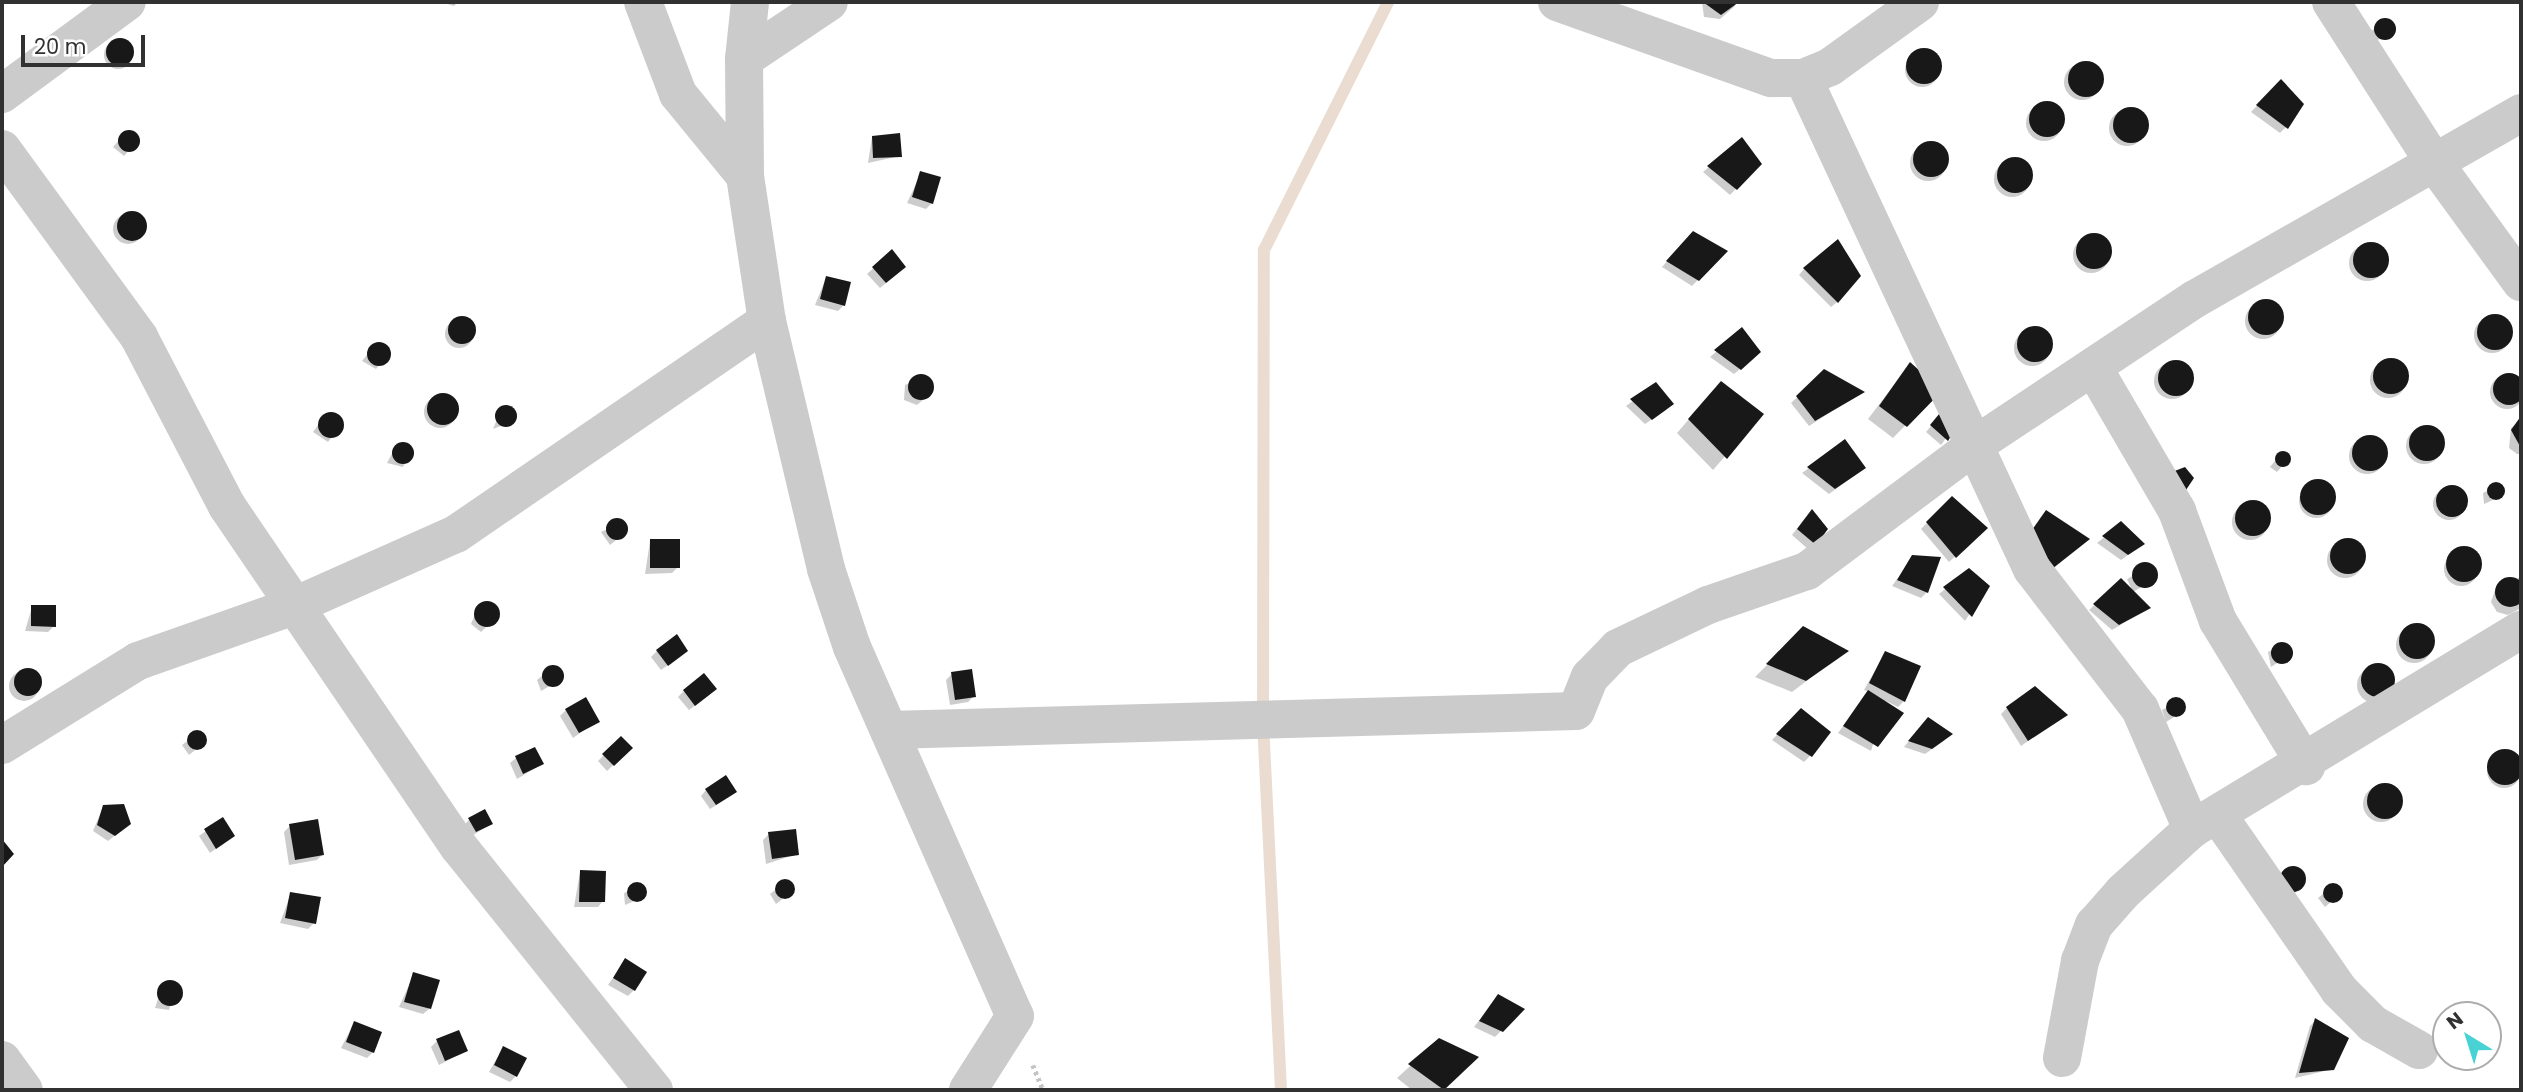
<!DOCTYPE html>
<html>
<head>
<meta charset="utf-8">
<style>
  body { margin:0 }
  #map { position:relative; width:2523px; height:1092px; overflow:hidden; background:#fff; font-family:Poppins,sans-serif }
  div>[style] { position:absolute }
  .shadow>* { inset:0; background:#0003 }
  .round { border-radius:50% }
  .stream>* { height:12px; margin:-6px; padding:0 6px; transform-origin:6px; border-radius:6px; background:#eadcd0 }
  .building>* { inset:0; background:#181818 }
  .path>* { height:4.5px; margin-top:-2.25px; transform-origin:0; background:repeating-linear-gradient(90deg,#c5c5c5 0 3.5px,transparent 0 7px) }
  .minor>* { height:38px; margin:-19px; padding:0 19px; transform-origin:19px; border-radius:19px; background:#cbcbcb }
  span { translate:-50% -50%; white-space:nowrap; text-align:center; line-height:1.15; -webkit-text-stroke:7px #fff; paint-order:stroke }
  .frame { position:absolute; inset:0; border:4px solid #313131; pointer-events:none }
  .north { position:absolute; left:2432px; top:1001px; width:70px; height:70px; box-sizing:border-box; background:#fff; border:2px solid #adadad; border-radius:50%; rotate:322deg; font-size:19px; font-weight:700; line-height:28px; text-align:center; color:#313131 }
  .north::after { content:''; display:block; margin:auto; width:24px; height:32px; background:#48d2d4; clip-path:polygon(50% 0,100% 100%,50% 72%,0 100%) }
  .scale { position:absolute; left:21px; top:35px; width:124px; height:32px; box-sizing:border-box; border:4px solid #313131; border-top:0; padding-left:9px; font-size:21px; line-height:24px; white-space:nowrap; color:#313131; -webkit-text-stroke:5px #fff; paint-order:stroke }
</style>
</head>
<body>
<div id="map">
  <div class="shadow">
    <i style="clip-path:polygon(441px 2px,458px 2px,454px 6px)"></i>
    <i style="clip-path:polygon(1702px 2px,1734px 2px,1735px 6px,1720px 19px,1704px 17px)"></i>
    <i style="clip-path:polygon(2387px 21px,2393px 34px,2372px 42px,2371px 31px)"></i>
    <i class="round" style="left:104px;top:41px;width:28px;height:28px"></i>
    <i class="round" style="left:1905px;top:53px;width:34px;height:34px"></i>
    <i class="round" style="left:2064px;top:64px;width:36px;height:36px"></i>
    <i style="clip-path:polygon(2280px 81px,2286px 127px,2280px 133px,2251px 112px)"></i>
    <i class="round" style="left:2026px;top:105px;width:36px;height:36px"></i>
    <i class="round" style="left:2109px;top:110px;width:36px;height:36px"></i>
    <i style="clip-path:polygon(126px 132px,137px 141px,124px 156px,113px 147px)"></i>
    <i style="clip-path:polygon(872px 137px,900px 156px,868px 163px)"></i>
    <i style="clip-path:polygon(1741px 140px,1760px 163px,1730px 195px,1703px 172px)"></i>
    <i class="round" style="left:1910px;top:145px;width:36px;height:36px"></i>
    <i class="round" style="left:1994px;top:161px;width:36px;height:36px"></i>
    <i style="clip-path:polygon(921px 173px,932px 203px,926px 209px,907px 203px)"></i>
    <i class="round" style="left:113px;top:214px;width:30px;height:30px"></i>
    <i class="round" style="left:2073px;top:237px;width:36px;height:36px"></i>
    <i style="clip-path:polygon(1687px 239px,1725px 252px,1692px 286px,1662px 267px)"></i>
    <i class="round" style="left:2349px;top:245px;width:36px;height:36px"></i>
    <i style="clip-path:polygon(891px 252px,898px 273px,880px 288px,867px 274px)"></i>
    <i style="clip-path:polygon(1804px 269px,1837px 302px,1831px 307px,1799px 275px)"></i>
    <i style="clip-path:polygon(826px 278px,844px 305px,838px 311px,815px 305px)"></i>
    <i class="round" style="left:2245px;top:303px;width:36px;height:36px"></i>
    <i class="round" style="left:2474px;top:317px;width:36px;height:36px"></i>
    <i class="round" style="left:445px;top:320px;width:28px;height:28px"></i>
    <i class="round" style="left:2014px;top:330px;width:36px;height:36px"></i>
    <i style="clip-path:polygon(1742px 330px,1753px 358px,1734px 374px,1710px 357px)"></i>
    <i style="clip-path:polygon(375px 345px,389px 353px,376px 369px,362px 361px)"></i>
    <i class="round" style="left:2370px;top:362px;width:36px;height:36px"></i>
    <i class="round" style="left:2154px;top:363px;width:36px;height:36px"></i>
    <i style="clip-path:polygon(1910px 364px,1939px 391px,1893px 438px,1868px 419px)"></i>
    <i style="clip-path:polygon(1825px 371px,1862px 392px,1809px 426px,1791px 403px)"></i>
    <i class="round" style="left:2490px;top:375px;width:34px;height:34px"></i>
    <i style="clip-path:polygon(925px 376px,929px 395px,917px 405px,904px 400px,905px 385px)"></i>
    <i style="clip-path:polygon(1655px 385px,1666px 410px,1645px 424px,1626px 406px)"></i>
    <i style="clip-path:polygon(1709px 396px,1761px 415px,1713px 470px,1677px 433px)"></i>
    <i class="round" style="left:424px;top:396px;width:32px;height:32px"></i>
    <i style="clip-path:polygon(502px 407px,513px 410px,514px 421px,493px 429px)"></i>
    <i style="clip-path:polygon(326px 414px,342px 424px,328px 442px,313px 432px)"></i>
    <i style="clip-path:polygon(1939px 416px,1958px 422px,1941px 445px,1926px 432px)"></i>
    <i style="clip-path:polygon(2521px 419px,2521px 454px,2517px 454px,2509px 448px,2511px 428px)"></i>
    <i class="round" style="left:2406px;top:428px;width:36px;height:36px"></i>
    <i class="round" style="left:2349px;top:438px;width:36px;height:36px"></i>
    <i style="clip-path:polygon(1845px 442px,1858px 473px,1829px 494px,1802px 473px)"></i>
    <i style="clip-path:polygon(396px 446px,412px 450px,403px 467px,387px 463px)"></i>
    <i style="clip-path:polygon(2282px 452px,2289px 458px,2277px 472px,2270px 467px)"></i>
    <i class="round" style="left:2299px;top:484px;width:34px;height:34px"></i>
    <i style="clip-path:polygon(2500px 485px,2502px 496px,2484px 504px,2483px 493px)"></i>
    <i class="round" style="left:2433px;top:488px;width:32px;height:32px"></i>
    <i style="clip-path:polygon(1952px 498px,1986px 528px,1949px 562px,1921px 529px)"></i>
    <i class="round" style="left:2232px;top:504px;width:36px;height:36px"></i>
    <i style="clip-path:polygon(1806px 517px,1826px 529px,1809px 550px,1792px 535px)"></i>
    <i style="clip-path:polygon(623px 522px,626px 532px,610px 545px,601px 532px)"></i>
    <i style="clip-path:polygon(2121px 524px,2143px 544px,2121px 560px,2097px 543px)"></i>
    <i style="clip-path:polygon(650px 541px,678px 567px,672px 573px,645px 574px)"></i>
    <i class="round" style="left:2327px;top:542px;width:36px;height:36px"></i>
    <i class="round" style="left:2444px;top:552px;width:34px;height:34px"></i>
    <i style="clip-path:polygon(1913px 557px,1927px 592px,1921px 598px,1892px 586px)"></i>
    <i style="clip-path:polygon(2151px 566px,2157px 578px,2133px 592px,2127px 579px)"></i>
    <i style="clip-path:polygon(1969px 570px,1988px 586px,1965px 621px,1939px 594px)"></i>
    <i style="clip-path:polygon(2521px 577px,2521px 608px,2508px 615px,2497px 612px,2491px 602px,2496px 587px)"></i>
    <i style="clip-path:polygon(2121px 581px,2149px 608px,2112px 630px,2089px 610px)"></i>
    <i style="clip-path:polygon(479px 605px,498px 616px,481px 632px,471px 624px)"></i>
    <i style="clip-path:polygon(32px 607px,54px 626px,48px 632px,25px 631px)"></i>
    <i class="round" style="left:2396px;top:627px;width:36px;height:36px"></i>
    <i style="clip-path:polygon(1803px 629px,1846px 651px,1792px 692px,1755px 677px)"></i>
    <i style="clip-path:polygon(2286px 644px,2291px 654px,2271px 667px,2268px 652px)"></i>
    <i style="clip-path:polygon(657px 651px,680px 656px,661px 670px,651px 657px)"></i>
    <i style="clip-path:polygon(1885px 653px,1904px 701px,1898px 707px,1886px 701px,1871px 751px,1838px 733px,1869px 692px,1864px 690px)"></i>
    <i class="round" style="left:2357px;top:667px;width:36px;height:36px"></i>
    <i style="clip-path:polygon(552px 667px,562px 679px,541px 691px,537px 680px)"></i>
    <i class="round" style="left:9px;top:671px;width:30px;height:30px"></i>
    <i style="clip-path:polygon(952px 674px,974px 696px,968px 702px,950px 705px,946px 680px)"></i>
    <i style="clip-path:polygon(684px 691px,709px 695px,689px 710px,678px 697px)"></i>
    <i style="clip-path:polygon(2180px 700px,2184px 711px,2166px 722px,2162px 710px)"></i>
    <i style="clip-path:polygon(2007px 708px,2066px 715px,2021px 746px,2001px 714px)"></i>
    <i style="clip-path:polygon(566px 710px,597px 721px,573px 738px,560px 716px)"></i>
    <i style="clip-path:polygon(1801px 710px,1810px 756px,1804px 762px,1772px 740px)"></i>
    <i style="clip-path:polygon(1922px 725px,1945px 740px,1925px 754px,1904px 747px)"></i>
    <i style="clip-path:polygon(199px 732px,205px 742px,189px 755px,182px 745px)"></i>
    <i style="clip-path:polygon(621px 738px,631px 748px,607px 771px,598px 761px)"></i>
    <i class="round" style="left:2487px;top:754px;width:34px;height:34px"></i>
    <i style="clip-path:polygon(516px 758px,542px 764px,517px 779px,510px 763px)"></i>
    <i class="round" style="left:2363px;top:786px;width:36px;height:36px"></i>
    <i style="clip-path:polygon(706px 790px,729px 797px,710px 809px,701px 796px)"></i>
    <i style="clip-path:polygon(103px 807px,123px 829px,108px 841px,93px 831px)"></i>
    <i style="clip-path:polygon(222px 819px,233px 836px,210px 853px,199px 836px)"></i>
    <i style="clip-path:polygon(469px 820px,491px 824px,470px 837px,463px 826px)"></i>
    <i style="clip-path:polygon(290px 826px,323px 854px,317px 860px,289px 865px,284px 832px)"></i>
    <i style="clip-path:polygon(769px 834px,797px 854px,766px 864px,763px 840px)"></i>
    <i style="clip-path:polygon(2291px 867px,2304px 876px,2293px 897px,2277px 876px)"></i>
    <i style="clip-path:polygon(580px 872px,603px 901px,598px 907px,574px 907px)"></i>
    <i style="clip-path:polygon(787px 881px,793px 891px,776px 904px,770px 894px)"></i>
    <i style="clip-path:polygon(2334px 885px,2341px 893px,2325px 907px,2318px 898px)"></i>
    <i style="clip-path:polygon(642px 886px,643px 897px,625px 905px,624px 893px)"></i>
    <i style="clip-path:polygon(291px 893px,314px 923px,308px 929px,280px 923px)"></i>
    <i style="clip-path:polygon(625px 961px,634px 990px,628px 996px,608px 985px)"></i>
    <i style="clip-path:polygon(414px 974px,429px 1009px,423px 1014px,399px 1007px)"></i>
    <i style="clip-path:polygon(163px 983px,177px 985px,169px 1010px,155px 1008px)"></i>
    <i style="clip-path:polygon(1498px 996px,1522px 1009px,1495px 1037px,1474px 1027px)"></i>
    <i style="clip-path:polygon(2316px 1020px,2333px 1069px,2295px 1078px,2310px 1026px)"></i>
    <i style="clip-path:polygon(354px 1023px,373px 1052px,367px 1058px,341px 1048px)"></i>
    <i style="clip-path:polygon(1439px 1040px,1476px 1057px,1442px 1090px,1412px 1090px,1397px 1078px)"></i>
    <i style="clip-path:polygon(437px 1041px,466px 1051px,439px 1065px,431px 1047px)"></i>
    <i style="clip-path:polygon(503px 1048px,516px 1076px,510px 1082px,489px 1072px)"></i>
  </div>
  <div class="stream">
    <i style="left:1281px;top:1090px;width:370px;rotate:-92.8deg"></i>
    <i style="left:1263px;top:720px;width:470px;rotate:-89.9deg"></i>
    <i style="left:1264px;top:250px;width:277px;rotate:-63.4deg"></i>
  </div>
  <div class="building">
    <i style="clip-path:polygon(1703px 2px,1739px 2px,1721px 15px)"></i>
    <i class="round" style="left:2374px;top:18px;width:22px;height:22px"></i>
    <i class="round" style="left:106px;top:38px;width:28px;height:28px"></i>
    <i class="round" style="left:1906px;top:48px;width:36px;height:36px"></i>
    <i class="round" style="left:2068px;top:61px;width:36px;height:36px"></i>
    <i style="clip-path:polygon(2281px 79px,2304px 104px,2288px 129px,2256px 105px)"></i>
    <i class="round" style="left:2029px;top:101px;width:36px;height:36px"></i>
    <i class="round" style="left:2113px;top:107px;width:36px;height:36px"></i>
    <i class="round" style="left:118px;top:130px;width:22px;height:22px"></i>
    <i style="clip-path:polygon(900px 133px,902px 157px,873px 158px,872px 136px)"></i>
    <i style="clip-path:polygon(1742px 137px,1762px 164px,1737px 190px,1707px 166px)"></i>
    <i class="round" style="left:1913px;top:141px;width:36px;height:36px"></i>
    <i class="round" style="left:1997px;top:157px;width:36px;height:36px"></i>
    <i style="clip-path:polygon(920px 171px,941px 177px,933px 204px,912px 197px)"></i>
    <i class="round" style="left:117px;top:211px;width:30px;height:30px"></i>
    <i style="clip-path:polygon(1693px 231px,1728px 251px,1699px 281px,1666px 261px)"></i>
    <i class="round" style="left:2076px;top:233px;width:36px;height:36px"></i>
    <i style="clip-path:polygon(1838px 239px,1861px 276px,1838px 303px,1803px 268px)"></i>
    <i class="round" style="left:2353px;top:242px;width:36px;height:36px"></i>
    <i style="clip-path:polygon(892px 249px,906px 267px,886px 283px,872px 267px)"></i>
    <i style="clip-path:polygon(826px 276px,851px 282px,845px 306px,820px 299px)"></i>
    <i class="round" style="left:2248px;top:299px;width:36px;height:36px"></i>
    <i class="round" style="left:2477px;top:314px;width:36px;height:36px"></i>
    <i class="round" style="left:448px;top:316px;width:28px;height:28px"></i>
    <i class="round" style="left:2017px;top:326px;width:36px;height:36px"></i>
    <i style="clip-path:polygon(1742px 327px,1761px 352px,1741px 370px,1714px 350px)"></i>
    <i class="round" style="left:367px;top:342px;width:24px;height:24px"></i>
    <i class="round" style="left:2373px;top:358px;width:36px;height:36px"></i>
    <i class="round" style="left:2158px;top:360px;width:36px;height:36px"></i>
    <i style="clip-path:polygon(1910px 362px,1942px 391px,1907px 427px,1879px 406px)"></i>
    <i style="clip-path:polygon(1824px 369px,1865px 392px,1815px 421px,1796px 396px)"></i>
    <i class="round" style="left:2493px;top:373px;width:32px;height:32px"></i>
    <i class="round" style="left:908px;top:374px;width:26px;height:26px"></i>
    <i style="clip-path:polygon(1721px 381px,1764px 414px,1727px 459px,1688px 419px)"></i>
    <i style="clip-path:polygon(1656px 382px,1674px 404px,1652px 420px,1630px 399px)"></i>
    <i class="round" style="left:427px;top:393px;width:32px;height:32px"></i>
    <i class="round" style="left:495px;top:405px;width:22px;height:22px"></i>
    <i style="clip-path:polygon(1944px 408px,1960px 421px,1948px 441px,1930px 425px)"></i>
    <i class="round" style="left:318px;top:412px;width:26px;height:26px"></i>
    <i style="clip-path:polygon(2521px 416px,2521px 448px,2511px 430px)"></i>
    <i class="round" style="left:2409px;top:425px;width:36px;height:36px"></i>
    <i class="round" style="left:2352px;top:435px;width:36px;height:36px"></i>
    <i style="clip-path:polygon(1845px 439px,1866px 468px,1835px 489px,1807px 467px)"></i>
    <i class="round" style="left:392px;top:442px;width:22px;height:22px"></i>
    <i class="round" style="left:2275px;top:451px;width:16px;height:16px"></i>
    <i style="clip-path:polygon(2185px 467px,2194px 478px,2186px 490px,2172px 472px)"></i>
    <i class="round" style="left:2300px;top:479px;width:36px;height:36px"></i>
    <i class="round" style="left:2487px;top:482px;width:18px;height:18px"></i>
    <i class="round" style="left:2436px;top:485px;width:32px;height:32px"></i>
    <i style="clip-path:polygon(1952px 496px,1988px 528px,1956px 558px,1926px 522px)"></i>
    <i class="round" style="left:2235px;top:500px;width:36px;height:36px"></i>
    <i style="clip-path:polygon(1812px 509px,1828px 529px,1816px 545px,1797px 529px)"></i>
    <i style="clip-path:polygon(2046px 510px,2090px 539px,2052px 569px,2027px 537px)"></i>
    <i class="round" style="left:606px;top:518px;width:22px;height:22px"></i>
    <i style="clip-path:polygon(2121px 521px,2145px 544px,2128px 555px,2102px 536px)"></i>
    <i class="round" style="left:2330px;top:538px;width:36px;height:36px"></i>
    <i style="clip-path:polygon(650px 539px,680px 539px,680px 568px,650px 568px)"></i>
    <i class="round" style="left:2446px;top:546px;width:36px;height:36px"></i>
    <i style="clip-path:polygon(1912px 555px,1941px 557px,1928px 593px,1897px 580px)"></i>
    <i class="round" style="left:2132px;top:562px;width:26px;height:26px"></i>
    <i style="clip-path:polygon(1969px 568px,1990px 586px,1972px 617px,1943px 587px)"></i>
    <i class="round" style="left:2495px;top:577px;width:30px;height:30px"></i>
    <i style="clip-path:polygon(2121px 578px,2151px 608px,2119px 625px,2093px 604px)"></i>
    <i class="round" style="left:474px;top:601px;width:26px;height:26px"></i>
    <i style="clip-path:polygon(31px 605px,56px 605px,56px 627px,31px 626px)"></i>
    <i class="round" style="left:2399px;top:623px;width:36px;height:36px"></i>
    <i style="clip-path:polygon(1803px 626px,1849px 651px,1806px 681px,1766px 664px)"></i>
    <i style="clip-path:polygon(677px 634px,688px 651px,668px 666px,656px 650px)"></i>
    <i class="round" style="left:2271px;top:642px;width:22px;height:22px"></i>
    <i style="clip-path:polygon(1885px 651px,1921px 666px,1905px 702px,1869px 683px)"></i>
    <i class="round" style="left:2361px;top:663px;width:34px;height:34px"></i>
    <i class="round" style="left:542px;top:665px;width:22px;height:22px"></i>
    <i class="round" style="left:14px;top:668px;width:28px;height:28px"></i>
    <i style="clip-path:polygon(972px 669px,976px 697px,955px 700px,951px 672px)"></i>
    <i style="clip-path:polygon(704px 673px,717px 689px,695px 706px,683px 690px)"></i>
    <i style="clip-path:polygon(2035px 686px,2068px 715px,2028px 741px,2006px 707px)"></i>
    <i style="clip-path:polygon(1868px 690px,1904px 713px,1878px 747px,1843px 726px)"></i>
    <i style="clip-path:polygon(586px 697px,600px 722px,579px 733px,565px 709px)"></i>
    <i class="round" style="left:2166px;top:697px;width:20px;height:20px"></i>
    <i style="clip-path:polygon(1801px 708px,1831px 732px,1812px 757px,1776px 734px)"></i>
    <i style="clip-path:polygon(1928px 717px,1953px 734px,1932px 749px,1908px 741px)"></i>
    <i class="round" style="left:187px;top:730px;width:20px;height:20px"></i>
    <i style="clip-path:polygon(621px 736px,633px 748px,614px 766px,602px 754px)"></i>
    <i style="clip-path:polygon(535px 747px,544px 764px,523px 774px,515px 756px)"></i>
    <i class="round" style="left:2487px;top:749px;width:36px;height:36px"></i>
    <i style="clip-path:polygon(726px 775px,737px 792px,716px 805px,705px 789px)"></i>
    <i class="round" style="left:2367px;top:783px;width:36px;height:36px"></i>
    <i style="clip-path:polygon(124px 804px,131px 824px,115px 836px,97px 825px,103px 805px)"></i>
    <i style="clip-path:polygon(485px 809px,493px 824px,476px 832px,468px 818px)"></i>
    <i style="clip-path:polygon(223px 817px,235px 836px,216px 849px,204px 829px)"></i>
    <i style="clip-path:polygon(318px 819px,324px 855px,295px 860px,289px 824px)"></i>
    <i style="clip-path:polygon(796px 829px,799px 855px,772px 859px,768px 832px)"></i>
    <i style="clip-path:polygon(2px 839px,14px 854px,2px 867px)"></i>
    <i class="round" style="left:2280px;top:866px;width:26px;height:26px"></i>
    <i style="clip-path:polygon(580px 870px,606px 871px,605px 902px,579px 902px)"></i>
    <i class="round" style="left:775px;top:879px;width:20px;height:20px"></i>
    <i class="round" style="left:627px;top:882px;width:20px;height:20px"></i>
    <i class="round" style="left:2323px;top:883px;width:20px;height:20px"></i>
    <i style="clip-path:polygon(290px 892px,321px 897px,316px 924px,285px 918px)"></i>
    <i style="clip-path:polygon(625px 958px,647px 972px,635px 991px,613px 978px)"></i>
    <i style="clip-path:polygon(413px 972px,440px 980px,431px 1009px,404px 1002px)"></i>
    <i class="round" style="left:157px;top:980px;width:26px;height:26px"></i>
    <i style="clip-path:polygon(1498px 994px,1525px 1009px,1503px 1032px,1479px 1021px)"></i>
    <i style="clip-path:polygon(2315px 1018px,2349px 1038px,2334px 1070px,2299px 1073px)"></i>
    <i style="clip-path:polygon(354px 1021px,382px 1032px,374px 1053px,346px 1042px)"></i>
    <i style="clip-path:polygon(459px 1030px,468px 1051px,445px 1061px,436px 1039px)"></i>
    <i style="clip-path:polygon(1439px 1038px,1479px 1057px,1444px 1090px,1408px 1064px)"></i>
    <i style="clip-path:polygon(503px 1046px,527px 1058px,517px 1077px,494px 1065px)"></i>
  </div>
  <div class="path">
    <i style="left:1033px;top:1065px;width:27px;rotate:68deg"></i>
  </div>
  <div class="minor">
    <i style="left:643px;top:2px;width:98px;rotate:69.2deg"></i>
    <i style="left:678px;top:94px;width:106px;rotate:50.7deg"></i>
    <i style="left:750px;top:2px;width:57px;rotate:96deg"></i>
    <i style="left:744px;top:59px;width:117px;rotate:89.5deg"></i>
    <i style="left:745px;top:176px;width:147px;rotate:81.4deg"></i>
    <i style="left:767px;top:321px;width:255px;rotate:76.6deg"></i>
    <i style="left:826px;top:569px;width:82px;rotate:71.6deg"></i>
    <i style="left:852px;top:647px;width:403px;rotate:66.2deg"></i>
    <i style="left:1015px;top:1016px;width:88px;rotate:122.4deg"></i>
    <i style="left:1557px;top:2px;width:227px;rotate:19.6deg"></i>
    <i style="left:1771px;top:78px;width:32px"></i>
    <i style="left:1803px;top:78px;width:29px;rotate:-22deg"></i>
    <i style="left:1830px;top:67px;width:111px;rotate:-35.8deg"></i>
    <i style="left:2331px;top:2px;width:189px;rotate:57.3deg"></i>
    <i style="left:2433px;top:161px;width:150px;rotate:54deg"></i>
    <i style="left:744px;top:59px;width:102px;rotate:-33.8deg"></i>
    <i style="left:1803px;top:78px;width:542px;rotate:65deg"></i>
    <i style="left:2032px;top:569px;width:177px;rotate:52.4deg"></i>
    <i style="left:2140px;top:709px;width:131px;rotate:66.6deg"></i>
    <i style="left:2px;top:94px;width:155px;rotate:-36.4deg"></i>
    <i style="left:2px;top:149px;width:233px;rotate:53.9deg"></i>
    <i style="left:139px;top:337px;width:191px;rotate:62.5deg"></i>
    <i style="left:227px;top:506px;width:412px;rotate:55.8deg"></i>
    <i style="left:459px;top:847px;width:312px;rotate:51.3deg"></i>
    <i style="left:2093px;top:367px;width:167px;rotate:59.7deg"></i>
    <i style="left:2177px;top:511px;width:117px;rotate:69.6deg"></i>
    <i style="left:2218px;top:621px;width:170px;rotate:58.7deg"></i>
    <i style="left:889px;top:730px;width:687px;rotate:-1.58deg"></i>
    <i style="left:1576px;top:711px;width:37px;rotate:-68deg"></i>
    <i style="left:1590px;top:677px;width:40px;rotate:-46deg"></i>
    <i style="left:1618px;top:648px;width:100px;rotate:-25.5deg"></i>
    <i style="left:1708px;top:605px;width:105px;rotate:-19deg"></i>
    <i style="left:1807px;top:571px;width:214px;rotate:-36.8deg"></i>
    <i style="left:1978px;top:443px;width:260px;rotate:-33.6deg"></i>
    <i style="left:2195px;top:299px;width:375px;rotate:-29.7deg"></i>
    <i style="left:2px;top:745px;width:160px;rotate:-31.7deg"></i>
    <i style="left:138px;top:661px;width:165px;rotate:-19.4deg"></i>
    <i style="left:294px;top:606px;width:177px;rotate:-24deg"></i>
    <i style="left:456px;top:534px;width:377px;rotate:-34.4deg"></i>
    <i style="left:2218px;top:815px;width:213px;rotate:55.3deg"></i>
    <i style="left:2339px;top:990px;width:48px;rotate:45deg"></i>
    <i style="left:2373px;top:1024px;width:53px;rotate:29.5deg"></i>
    <i style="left:2062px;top:1058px;width:99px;rotate:-79.5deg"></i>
    <i style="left:2080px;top:961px;width:39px;rotate:-69deg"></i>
    <i style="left:2094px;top:925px;width:44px;rotate:-48.7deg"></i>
    <i style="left:2123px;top:892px;width:93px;rotate:-42.4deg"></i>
    <i style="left:2192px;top:829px;width:385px;rotate:-31.2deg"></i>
    <i style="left:2px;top:1060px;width:37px;rotate:54deg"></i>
  </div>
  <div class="frame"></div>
  <div class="north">N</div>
  <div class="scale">20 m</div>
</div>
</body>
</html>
